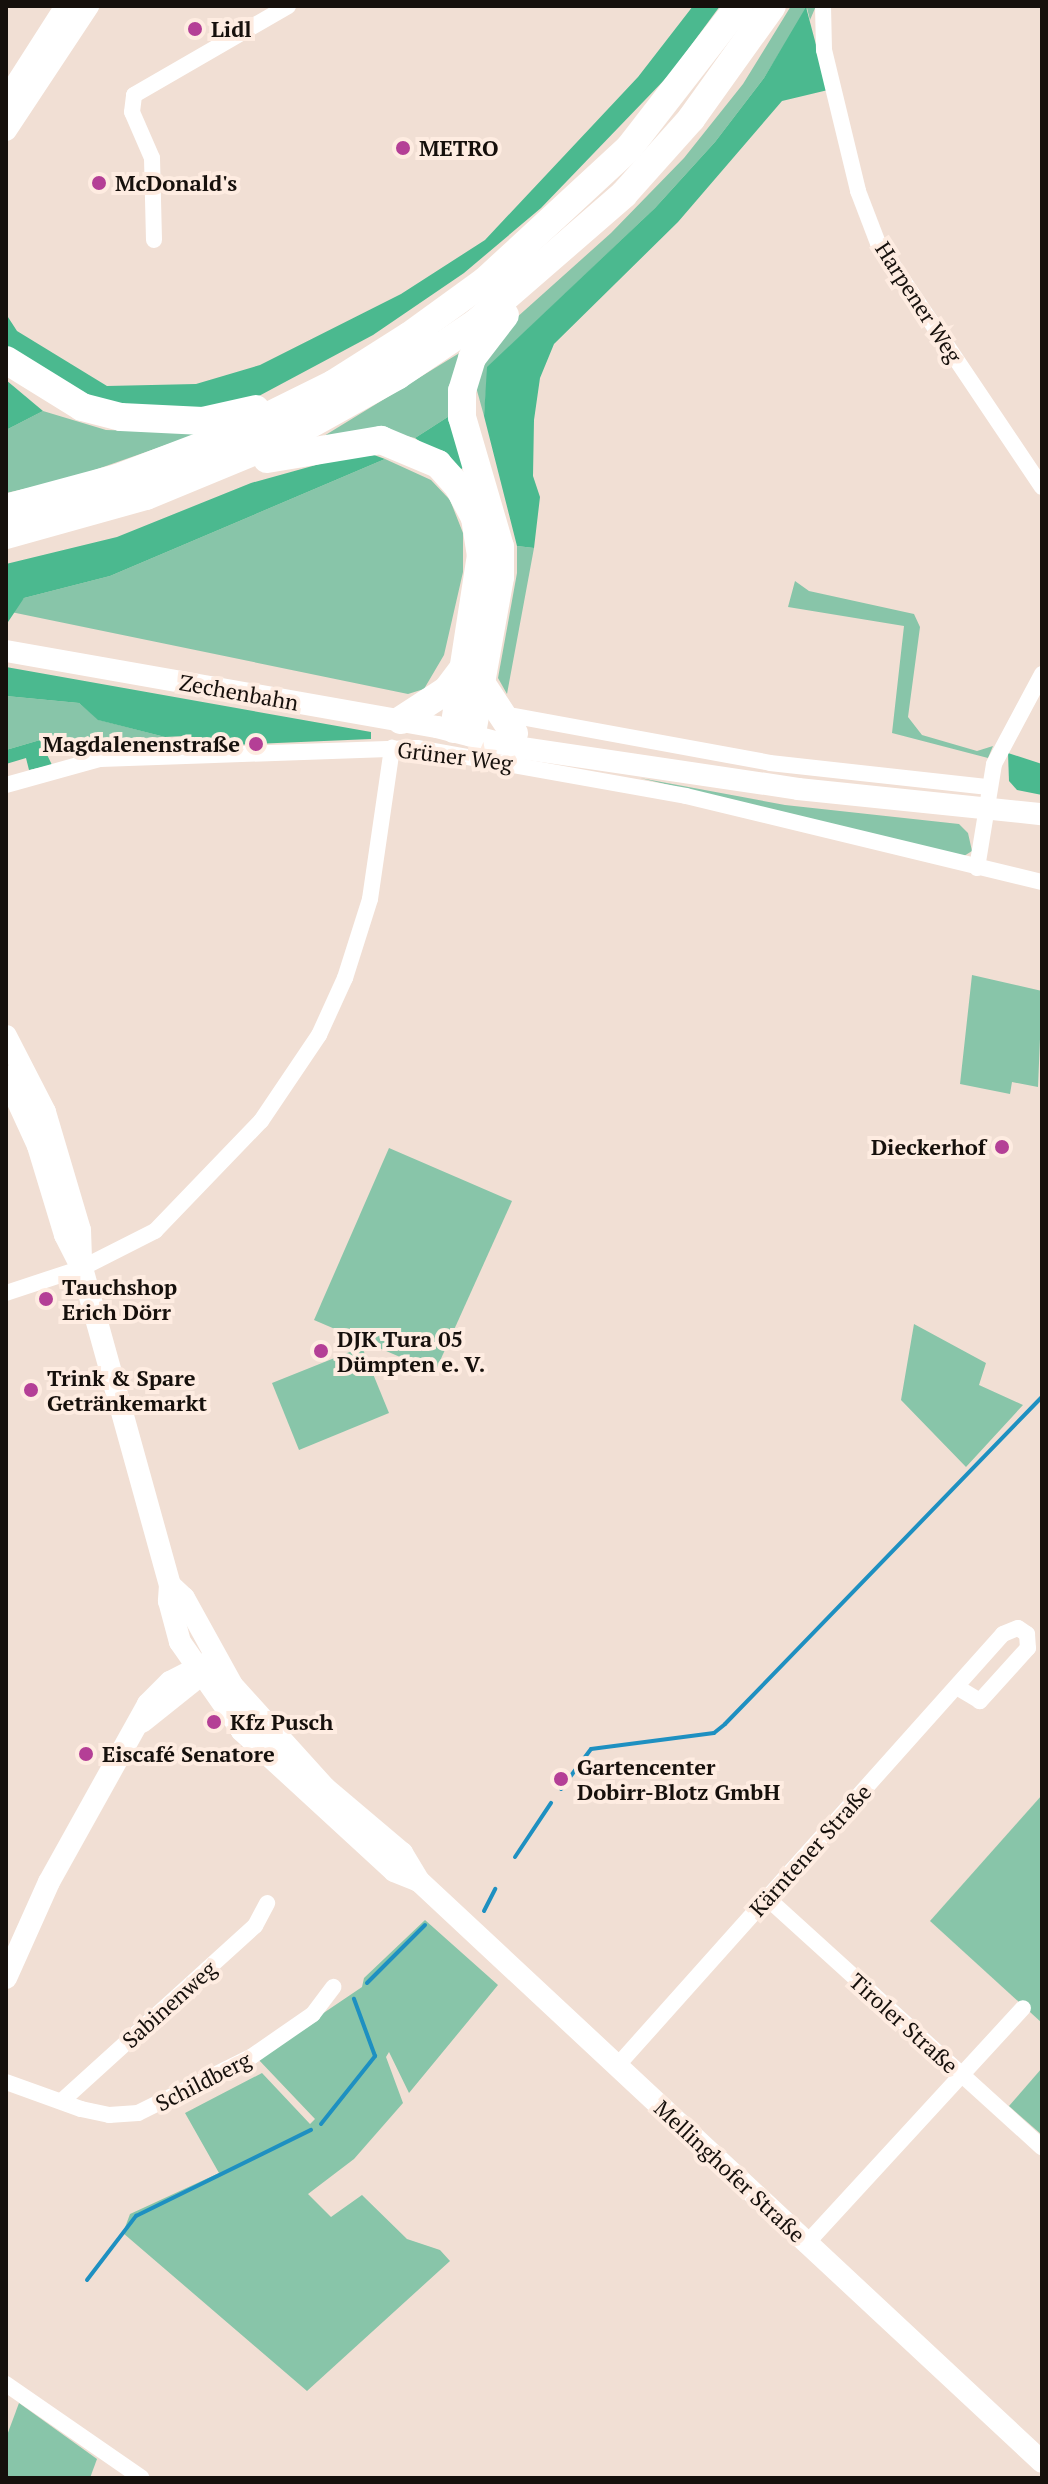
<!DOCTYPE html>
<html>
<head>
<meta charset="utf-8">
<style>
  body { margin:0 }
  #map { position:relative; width:1048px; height:2484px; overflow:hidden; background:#f1dfd4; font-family:"PT Serif",serif }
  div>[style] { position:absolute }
  .green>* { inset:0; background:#88c5a9 }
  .forest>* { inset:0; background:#4bb98f }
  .stream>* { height:4px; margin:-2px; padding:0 2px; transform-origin:2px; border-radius:2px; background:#1e90c1 }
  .street>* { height:16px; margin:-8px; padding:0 8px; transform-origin:8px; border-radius:8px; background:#fff }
  .secondary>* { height:22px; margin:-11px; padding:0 11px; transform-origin:11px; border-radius:11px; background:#fff }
  .highway>* { height:28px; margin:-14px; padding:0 14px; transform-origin:14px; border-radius:14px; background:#fff }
  .dots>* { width:22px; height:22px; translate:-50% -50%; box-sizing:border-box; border:4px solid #feece1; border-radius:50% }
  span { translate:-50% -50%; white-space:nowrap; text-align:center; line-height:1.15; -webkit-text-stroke:8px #feece1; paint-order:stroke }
  .poi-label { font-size:22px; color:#16100c; font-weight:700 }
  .left { translate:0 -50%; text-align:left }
  .right { translate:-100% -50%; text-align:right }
  .street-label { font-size:22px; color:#16100c }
  .frame { position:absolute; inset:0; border:8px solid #16100c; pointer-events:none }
</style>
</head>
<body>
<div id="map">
  <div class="green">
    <i style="clip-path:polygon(791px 6px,816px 6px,810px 20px,807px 8px,764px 78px,715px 142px,655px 208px,488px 367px,484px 416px,476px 387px,486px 355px,515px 319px,611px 233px,684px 158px,743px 84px)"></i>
    <i style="clip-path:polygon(466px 349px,454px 413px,415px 438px,385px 431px,319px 439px)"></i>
    <i style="clip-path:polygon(43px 411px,106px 430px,200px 433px,69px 479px,6px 493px,6px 430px)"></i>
    <i style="clip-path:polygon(385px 459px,431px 480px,450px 500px,463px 533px,463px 572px,444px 655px,424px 689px,408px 694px,11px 612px,24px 598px,110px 576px)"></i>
    <i style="clip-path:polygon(517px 546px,534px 548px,507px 694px,498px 678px,517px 573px)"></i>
    <i style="clip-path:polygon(795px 581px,809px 591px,914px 614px,920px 627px,908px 717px,922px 735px,977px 751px,993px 746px,988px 758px,892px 733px,904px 626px,788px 607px)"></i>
    <i style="clip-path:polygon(6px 696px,79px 703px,99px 720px,165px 737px,98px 740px,48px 750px,40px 740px,6px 750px)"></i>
    <i style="clip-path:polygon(640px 778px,785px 805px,959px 824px,968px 833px,972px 851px,964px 856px)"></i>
    <i style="clip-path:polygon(972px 975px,1042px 991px,1038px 1087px,1012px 1082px,1010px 1094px,960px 1084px)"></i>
    <i style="clip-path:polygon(389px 1148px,512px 1201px,435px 1372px,314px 1320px)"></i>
    <i style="clip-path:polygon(914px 1324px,986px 1363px,979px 1385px,1023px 1405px,966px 1467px,901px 1400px)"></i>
    <i style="clip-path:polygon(362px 1347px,389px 1413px,299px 1450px,272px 1383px)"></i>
    <i style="clip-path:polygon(1042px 1795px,1042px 2023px,930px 1921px)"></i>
    <i style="clip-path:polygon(425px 1920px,498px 1985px,409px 2093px,389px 2052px,386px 2057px,403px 2103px,354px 2159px,308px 2194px,331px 2217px,362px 2195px,407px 2239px,440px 2250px,450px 2261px,307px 2391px,123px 2233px,130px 2214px,219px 2173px,185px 2113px,262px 2073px,310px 2124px,315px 2119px,257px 2058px,362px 1987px,364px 1978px)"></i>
    <i style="clip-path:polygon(1042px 2068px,1042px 2135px,1009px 2106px)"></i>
    <i style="clip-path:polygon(19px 2403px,97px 2459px,90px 2478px,6px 2478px,6px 2438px)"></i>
  </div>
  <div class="forest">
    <i style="clip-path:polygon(693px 6px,720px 6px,670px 74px,541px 208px,464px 273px,373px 335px,257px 397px,205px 412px,158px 412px,85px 398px,6px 347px,6px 314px,17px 331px,107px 386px,196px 384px,260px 365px,401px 294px,485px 240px,638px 77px)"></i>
    <i style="clip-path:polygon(806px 7px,828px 90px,782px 101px,678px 222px,554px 344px,540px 378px,534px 420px,533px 476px,540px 497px,534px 548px,517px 546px,484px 416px,487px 367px,655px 208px,715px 142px,764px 78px)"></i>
    <i style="clip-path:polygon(6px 380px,43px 411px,6px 430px)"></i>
    <i style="clip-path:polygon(454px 413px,465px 466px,460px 470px,415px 438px)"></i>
    <i style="clip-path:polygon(374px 455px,385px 459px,110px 576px,24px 598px,6px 625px,6px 564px,117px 537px,251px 483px,334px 460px)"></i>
    <i style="clip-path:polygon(6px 667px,371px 732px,371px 739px,187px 747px,185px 736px,165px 737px,98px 720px,79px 703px,6px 696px)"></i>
    <i style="clip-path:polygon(40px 740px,52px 765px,29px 770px,26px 758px,6px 764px,6px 750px)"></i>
    <i style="clip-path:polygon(1008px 753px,1042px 764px,1042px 795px,1017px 790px,1009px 781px)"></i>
  </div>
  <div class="stream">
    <i style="left:561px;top:1789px;width:50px;rotate:-53.1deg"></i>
    <i style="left:591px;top:1749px;width:124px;rotate:-7.4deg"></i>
    <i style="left:714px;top:1733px;width:14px;rotate:-39deg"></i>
    <i style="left:725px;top:1724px;width:455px;rotate:-45.9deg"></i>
    <i style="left:515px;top:1857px;width:65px;rotate:-56.3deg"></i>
    <i style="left:484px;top:1911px;width:25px;rotate:-63deg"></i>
    <i style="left:367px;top:1983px;width:82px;rotate:-45deg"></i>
    <i style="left:321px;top:2124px;width:87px;rotate:-51.5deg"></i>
    <i style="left:375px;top:2056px;width:61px;rotate:-110.2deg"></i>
    <i style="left:87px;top:2280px;width:81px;rotate:-52.6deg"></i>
    <i style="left:136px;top:2216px;width:195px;rotate:-26.2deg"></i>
  </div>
  <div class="street">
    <i style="left:823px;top:6px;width:44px;rotate:88.7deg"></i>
    <i style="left:824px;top:50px;width:145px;rotate:76.4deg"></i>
    <i style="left:858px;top:191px;width:56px;rotate:69deg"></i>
    <i style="left:878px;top:243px;width:294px;rotate:56.1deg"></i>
    <i style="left:154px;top:240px;width:82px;rotate:-91.4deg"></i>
    <i style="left:152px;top:158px;width:50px;rotate:-113.5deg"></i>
    <i style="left:132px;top:112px;width:17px;rotate:-83deg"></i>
    <i style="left:134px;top:95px;width:178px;rotate:-30deg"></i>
    <i style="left:515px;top:716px;width:259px;rotate:10.4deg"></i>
    <i style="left:770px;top:763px;width:220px;rotate:6.3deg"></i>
    <i style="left:6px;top:785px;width:98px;rotate:-15.5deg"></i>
    <i style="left:100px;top:759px;width:317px;rotate:-2deg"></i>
    <i style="left:417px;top:748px;width:273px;rotate:10.1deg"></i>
    <i style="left:686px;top:796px;width:366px;rotate:13.6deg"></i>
    <i style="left:977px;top:868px;width:105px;rotate:-80.7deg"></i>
    <i style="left:994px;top:764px;width:102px;rotate:-61.9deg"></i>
    <i style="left:6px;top:1293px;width:80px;rotate:-18.2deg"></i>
    <i style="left:82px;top:1268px;width:82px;rotate:-26.9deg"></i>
    <i style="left:155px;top:1231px;width:153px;rotate:-46.1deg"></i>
    <i style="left:261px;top:1121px;width:104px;rotate:-56deg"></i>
    <i style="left:319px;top:1035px;width:63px;rotate:-65.5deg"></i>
    <i style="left:345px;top:978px;width:83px;rotate:-72.4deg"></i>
    <i style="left:370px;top:899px;width:153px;rotate:-81.7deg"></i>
    <i style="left:767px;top:1898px;width:371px;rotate:42.2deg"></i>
    <i style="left:617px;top:2066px;width:579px;rotate:-48.22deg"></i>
    <i style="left:1003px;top:1634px;width:16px;rotate:-22deg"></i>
    <i style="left:1018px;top:1628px;width:11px;rotate:34deg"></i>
    <i style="left:1027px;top:1634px;width:14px;rotate:86deg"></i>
    <i style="left:1028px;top:1648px;width:72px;rotate:132.2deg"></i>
    <i style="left:980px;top:1701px;width:27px;rotate:-149deg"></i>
    <i style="left:6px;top:2082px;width:80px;rotate:19.8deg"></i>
    <i style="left:81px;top:2109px;width:29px;rotate:12deg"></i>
    <i style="left:109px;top:2115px;width:29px;rotate:-4deg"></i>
    <i style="left:138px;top:2113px;width:126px;rotate:-26.4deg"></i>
    <i style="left:251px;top:2057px;width:75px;rotate:-34.7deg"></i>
    <i style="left:313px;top:2014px;width:34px;rotate:-53deg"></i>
    <i style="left:64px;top:2099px;width:258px;rotate:-42.2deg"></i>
    <i style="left:255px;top:1926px;width:26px;rotate:-62deg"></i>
    <i style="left:807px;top:2243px;width:319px;rotate:-47.4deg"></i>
    <i style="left:6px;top:2384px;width:165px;rotate:34.7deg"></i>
  </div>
  <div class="secondary">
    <i style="left:6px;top:100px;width:112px;rotate:-57.4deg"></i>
    <i style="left:6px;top:130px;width:149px;rotate:-56.5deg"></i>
    <i style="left:6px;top:651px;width:438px;rotate:10deg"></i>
    <i style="left:437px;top:727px;width:81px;rotate:14.4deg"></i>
    <i style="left:515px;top:747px;width:286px;rotate:8.4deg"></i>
    <i style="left:798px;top:789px;width:245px;rotate:5.9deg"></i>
    <i style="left:6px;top:1036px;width:85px;rotate:62.8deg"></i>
    <i style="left:45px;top:1112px;width:123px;rotate:73.5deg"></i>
    <i style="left:80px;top:1230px;width:29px;rotate:88deg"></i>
    <i style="left:6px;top:1076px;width:77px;rotate:65.4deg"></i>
    <i style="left:38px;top:1146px;width:93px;rotate:73.1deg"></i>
    <i style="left:65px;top:1235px;width:37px;rotate:63deg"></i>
    <i style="left:82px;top:1268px;width:329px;rotate:74.5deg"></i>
    <i style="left:170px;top:1585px;width:19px;rotate:43deg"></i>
    <i style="left:184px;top:1598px;width:99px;rotate:61.1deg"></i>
    <i style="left:232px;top:1685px;width:139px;rotate:47.9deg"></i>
    <i style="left:325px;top:1788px;width:101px;rotate:40.2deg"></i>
    <i style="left:402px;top:1853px;width:33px;rotate:59deg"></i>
    <i style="left:419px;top:1881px;width:852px;rotate:43deg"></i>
    <i style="left:170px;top:1585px;width:16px;rotate:94deg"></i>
    <i style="left:169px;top:1601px;width:42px;rotate:75deg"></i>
    <i style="left:180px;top:1642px;width:108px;rotate:55.1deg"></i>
    <i style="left:242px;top:1731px;width:207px;rotate:42.6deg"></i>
    <i style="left:394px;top:1871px;width:27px;rotate:22deg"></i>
    <i style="left:142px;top:1722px;width:83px;rotate:-38.7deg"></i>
    <i style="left:6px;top:1978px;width:105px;rotate:-65.9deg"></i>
    <i style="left:49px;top:1882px;width:204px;rotate:-60.9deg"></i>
    <i style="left:148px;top:1704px;width:31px;rotate:-45deg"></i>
    <i style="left:170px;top:1682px;width:42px;rotate:-27.2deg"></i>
  </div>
  <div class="highway">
    <i style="left:6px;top:360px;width:89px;rotate:31.7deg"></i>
    <i style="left:82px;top:407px;width:40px;rotate:14.4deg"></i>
    <i style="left:121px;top:417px;width:82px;rotate:2.8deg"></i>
    <i style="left:203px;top:421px;width:54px;rotate:-12.8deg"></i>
    <i style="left:267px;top:459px;width:116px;rotate:-9.5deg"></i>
    <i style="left:381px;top:440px;width:62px;rotate:22.8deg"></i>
    <i style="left:438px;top:464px;width:30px;rotate:48deg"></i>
    <i style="left:458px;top:486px;width:36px;rotate:62deg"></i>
    <i style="left:475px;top:518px;width:37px;rotate:81deg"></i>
    <i style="left:481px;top:555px;width:176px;rotate:98.8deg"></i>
    <i style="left:6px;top:508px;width:115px;rotate:-15.1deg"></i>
    <i style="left:117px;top:478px;width:121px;rotate:-20.8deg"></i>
    <i style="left:230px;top:435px;width:115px;rotate:-26.3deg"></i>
    <i style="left:333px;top:384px;width:90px;rotate:-32.3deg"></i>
    <i style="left:409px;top:336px;width:94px;rotate:-35.9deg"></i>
    <i style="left:485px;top:281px;width:196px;rotate:-42.7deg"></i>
    <i style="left:629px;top:148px;width:180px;rotate:-52.2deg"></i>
    <i style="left:6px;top:535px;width:145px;rotate:-15.6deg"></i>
    <i style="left:146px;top:496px;width:147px;rotate:-22.4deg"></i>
    <i style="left:282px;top:440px;width:132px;rotate:-29.1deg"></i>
    <i style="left:397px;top:376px;width:97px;rotate:-34deg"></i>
    <i style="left:477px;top:322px;width:195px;rotate:-41deg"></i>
    <i style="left:624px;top:194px;width:101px;rotate:-48.2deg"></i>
    <i style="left:691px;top:119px;width:139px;rotate:-54.4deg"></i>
    <i style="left:481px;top:683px;width:60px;rotate:56.6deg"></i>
    <i style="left:401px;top:720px;width:55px;rotate:-33.1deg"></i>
    <i style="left:447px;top:690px;width:25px;rotate:-53deg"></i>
    <i style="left:472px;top:733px;width:158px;rotate:-79.8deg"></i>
    <i style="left:500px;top:577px;width:30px;rotate:-90deg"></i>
    <i style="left:500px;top:547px;width:135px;rotate:-106.3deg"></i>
    <i style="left:462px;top:417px;width:26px;rotate:-90deg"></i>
    <i style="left:462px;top:391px;width:34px;rotate:-73deg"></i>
    <i style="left:472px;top:358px;width:54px;rotate:-52.5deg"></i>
  </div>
  <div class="dots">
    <i style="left:195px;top:29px;background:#b43f96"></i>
    <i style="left:403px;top:148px;background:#b43f96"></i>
    <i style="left:99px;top:183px;background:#b43f96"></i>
    <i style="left:256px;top:744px;background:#b43f96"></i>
    <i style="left:1002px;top:1147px;background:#b43f96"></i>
    <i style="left:46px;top:1299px;background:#b43f96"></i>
    <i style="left:321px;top:1351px;background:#b43f96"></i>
    <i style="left:31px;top:1390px;background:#b43f96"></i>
    <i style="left:214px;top:1722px;background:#b43f96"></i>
    <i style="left:86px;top:1754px;background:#b43f96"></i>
    <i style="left:561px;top:1779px;background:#b43f96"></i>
  </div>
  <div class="poi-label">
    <span class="left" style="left:211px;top:29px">Lidl</span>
    <span class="left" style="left:419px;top:148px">METRO</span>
    <span class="left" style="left:115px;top:183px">McDonald's</span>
    <span class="right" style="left:240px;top:744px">Magdalenenstraße</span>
    <span class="right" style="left:986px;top:1147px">Dieckerhof</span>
    <span class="left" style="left:62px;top:1299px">Tauchshop<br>Erich Dörr</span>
    <span class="left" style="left:337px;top:1351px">DJK Tura 05<br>Dümpten e. V.</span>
    <span class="left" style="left:47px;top:1390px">Trink &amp; Spare<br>Getränkemarkt</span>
    <span class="left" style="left:230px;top:1722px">Kfz Pusch</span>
    <span class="left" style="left:102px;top:1754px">Eiscafé Senatore</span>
    <span class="left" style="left:577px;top:1779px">Gartencenter<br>Dobirr-Blotz GmbH</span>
  </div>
  <div class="street-label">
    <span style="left:919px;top:302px;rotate:57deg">Harpener Weg</span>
    <span style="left:239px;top:692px;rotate:10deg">Zechenbahn</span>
    <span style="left:455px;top:756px;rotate:7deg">Grüner Weg</span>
    <span style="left:810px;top:1850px;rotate:-48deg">Kärntener Straße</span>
    <span style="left:169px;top:2004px;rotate:-42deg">Sabinenweg</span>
    <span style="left:904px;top:2023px;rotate:42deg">Tiroler Straße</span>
    <span style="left:203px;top:2081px;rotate:-27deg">Schildberg</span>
    <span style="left:730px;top:2171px;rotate:43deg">Mellinghofer Straße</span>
  </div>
  <div class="frame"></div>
</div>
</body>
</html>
